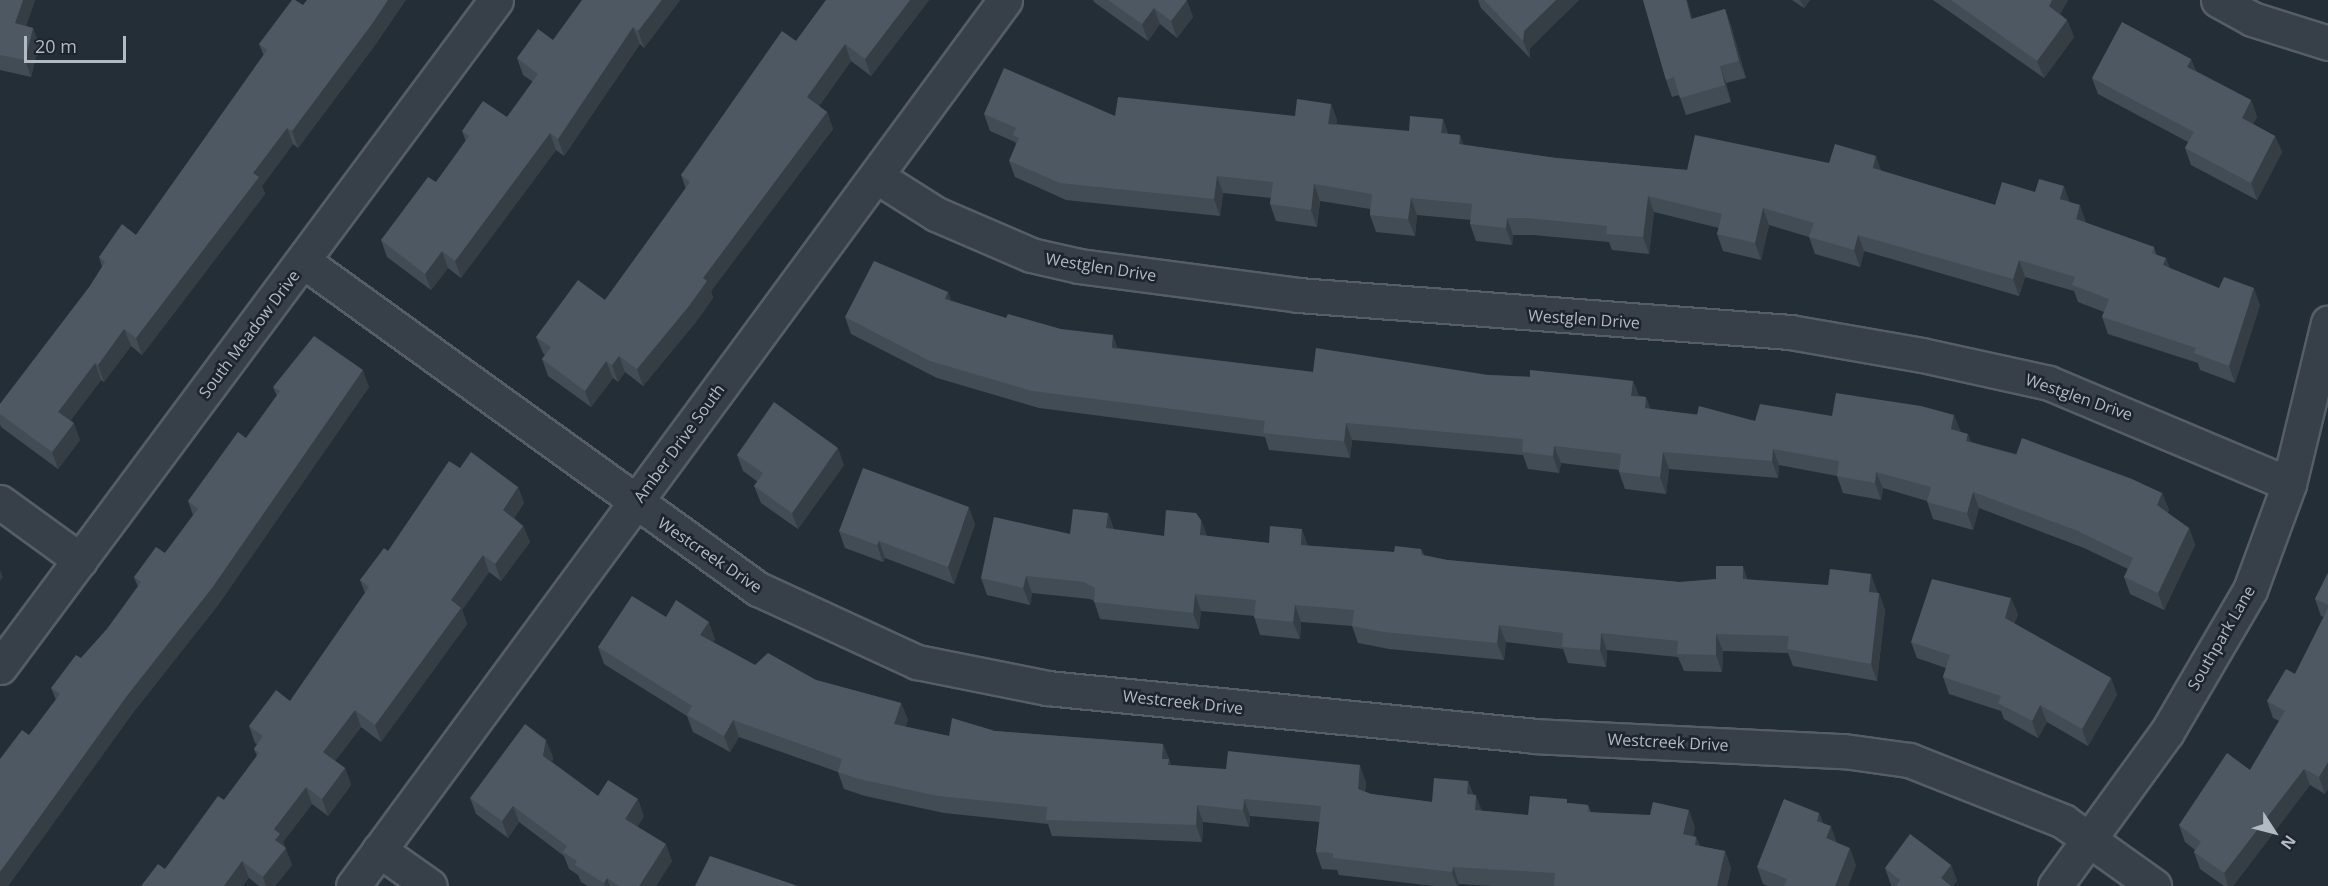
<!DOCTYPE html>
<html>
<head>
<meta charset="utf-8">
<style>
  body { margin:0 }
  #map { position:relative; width:2328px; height:886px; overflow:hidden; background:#242e37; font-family:"Open Sans",sans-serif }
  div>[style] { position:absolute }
  .roads { filter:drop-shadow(2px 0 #555d66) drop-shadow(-2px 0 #555d66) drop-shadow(0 2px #555d66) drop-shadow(0 -2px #555d66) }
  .minor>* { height:33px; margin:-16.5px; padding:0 16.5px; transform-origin:16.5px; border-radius:16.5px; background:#373f48 }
  .wall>* { inset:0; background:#424c55 }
  .shaded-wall>* { inset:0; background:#363e45 }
  .building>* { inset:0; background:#4d5863 }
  span { translate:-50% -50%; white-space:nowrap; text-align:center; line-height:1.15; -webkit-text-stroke:5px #1d242d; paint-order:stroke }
  .street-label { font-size:16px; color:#b2bac4 }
  .north { position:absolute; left:2244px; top:802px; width:60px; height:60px; -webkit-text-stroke:4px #1d242d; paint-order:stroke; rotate:126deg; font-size:16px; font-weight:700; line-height:24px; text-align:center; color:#b2bac4 }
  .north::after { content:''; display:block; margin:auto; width:21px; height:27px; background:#b2bac4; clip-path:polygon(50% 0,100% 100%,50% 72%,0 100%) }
  .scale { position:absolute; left:24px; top:36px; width:102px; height:27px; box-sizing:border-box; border:3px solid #b2bac4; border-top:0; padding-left:8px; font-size:18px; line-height:21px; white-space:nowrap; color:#b2bac4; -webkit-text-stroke:4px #1d242d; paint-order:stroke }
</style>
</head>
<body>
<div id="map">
  <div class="roads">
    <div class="minor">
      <i style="left:2218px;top:0;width:39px;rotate:29deg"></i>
      <i style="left:2252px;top:19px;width:80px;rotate:17.5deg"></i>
      <i style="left:876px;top:176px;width:71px;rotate:32.3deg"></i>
      <i style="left:936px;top:214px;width:103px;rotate:23.3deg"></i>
      <i style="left:1031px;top:255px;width:49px;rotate:12.9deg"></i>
      <i style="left:1079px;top:266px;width:221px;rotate:7.5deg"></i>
      <i style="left:1298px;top:295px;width:493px;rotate:4.3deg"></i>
      <i style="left:1790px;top:332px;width:134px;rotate:9.9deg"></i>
      <i style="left:1922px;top:355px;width:130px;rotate:12.4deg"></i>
      <i style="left:2049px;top:383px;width:260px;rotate:22.8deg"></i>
      <i style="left:303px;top:261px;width:561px;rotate:35.79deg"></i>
      <i style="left:758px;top:589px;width:175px;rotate:24.7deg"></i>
      <i style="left:917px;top:662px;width:133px;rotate:11.3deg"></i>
      <i style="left:1047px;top:688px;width:488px;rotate:5.6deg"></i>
      <i style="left:1533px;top:736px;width:311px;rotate:2.8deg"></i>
      <i style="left:1844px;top:751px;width:66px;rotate:7.9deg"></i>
      <i style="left:1909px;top:760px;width:166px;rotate:21.6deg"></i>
      <i style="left:2063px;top:821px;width:112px;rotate:35.5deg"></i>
      <i style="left:0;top:502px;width:99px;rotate:35.9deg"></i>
      <i style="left:0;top:667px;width:831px;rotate:-53.36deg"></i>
      <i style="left:379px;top:850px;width:62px;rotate:35.2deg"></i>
      <i style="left:353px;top:886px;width:1100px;rotate:-53.65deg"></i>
      <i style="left:2055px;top:886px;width:190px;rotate:-54deg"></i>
      <i style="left:2167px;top:732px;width:164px;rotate:-59.7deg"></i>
      <i style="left:2250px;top:590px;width:113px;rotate:-69.8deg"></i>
      <i style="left:2289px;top:484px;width:166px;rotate:-76.4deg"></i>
    </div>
  </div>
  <div class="wall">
    <i style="clip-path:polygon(0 0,35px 0,26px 26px,33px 28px,39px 45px,31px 77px,0 70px)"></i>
    <i style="clip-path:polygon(680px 0,644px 48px,640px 44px,564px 156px,556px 150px,461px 278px,448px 268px,431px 290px,387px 257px,381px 240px,436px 182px,466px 142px,462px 131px,507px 117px,533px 82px,523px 75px,517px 58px,553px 40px)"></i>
    <i style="clip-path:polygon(826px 0,929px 0,871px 76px,851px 61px,819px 106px,827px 112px,833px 129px,711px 291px,713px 298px,695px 323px,643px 386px,625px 372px,618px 382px,613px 378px,591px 407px,548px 376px,542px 359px,545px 355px,543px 353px,536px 337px,605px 300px,686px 189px,681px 175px,796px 41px)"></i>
    <i style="clip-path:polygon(1093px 0,1186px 0,1193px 17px,1177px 38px,1160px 24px,1148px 41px,1094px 2px)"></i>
    <i style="clip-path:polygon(1478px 0,1579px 0,1530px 48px,1530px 58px,1481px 8px)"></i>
    <i style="clip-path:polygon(1643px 0,1687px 0,1692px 19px,1725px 9px,1731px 26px,1746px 78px,1726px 83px,1731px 102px,1686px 115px,1679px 95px,1672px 97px,1666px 80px)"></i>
    <i style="clip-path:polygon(1792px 0,1810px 0,1804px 8px)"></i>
    <i style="clip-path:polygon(1933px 0,2068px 0,2060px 14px,2067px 20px,2074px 37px,2044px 78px)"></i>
    <i style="clip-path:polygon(303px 5px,378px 41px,298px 148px,293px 144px,262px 186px,265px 194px,142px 355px,131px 346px,104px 382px,101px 380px,70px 421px,80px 440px,58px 469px,1px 427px,0 424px,0 404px,90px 286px,102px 267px,99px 257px,136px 235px,264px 56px,259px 44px)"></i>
    <i style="clip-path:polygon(2191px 59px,2196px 71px,2251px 100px,2257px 117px,2253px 124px,2275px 136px,2282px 152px,2257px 200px,2191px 165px,2185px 148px,2188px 142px,2098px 94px,2092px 78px)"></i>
    <i style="clip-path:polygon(1331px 104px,1337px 120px,1336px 124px,1409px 131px,1443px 119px,1448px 134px,1460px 135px,1463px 145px,1556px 158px,1687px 170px,1829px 163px,1882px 171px,1995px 205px,2069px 202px,2086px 223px,2154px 247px,2156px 254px,2169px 268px,2260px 305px,2235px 383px,2200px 370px,2198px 363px,2108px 334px,2102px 317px,2104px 312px,2078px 302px,2074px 291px,2025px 277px,2019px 296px,1864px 251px,1860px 267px,1815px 254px,1809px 237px,1769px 225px,1761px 260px,1723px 251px,1717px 234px,1719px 228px,1654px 212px,1649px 254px,1612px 250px,1609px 242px,1533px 235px,1513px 235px,1512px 245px,1476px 241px,1470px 224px,1471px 220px,1417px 215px,1415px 236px,1376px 232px,1370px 215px,1370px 209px,1320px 201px,1317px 227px,1276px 221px,1270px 204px,1271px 198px,1223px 193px,1220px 216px,1066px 200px,1015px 177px,1009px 161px,1016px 144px,1015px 142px,990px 131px,984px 114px,1115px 116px,1295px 116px)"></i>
    <i style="clip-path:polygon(952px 301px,1006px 318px,1118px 348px,1313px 372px,1488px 375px,1633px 381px,1639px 396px,1646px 397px,1650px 409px,1755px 421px,1832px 416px,1960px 432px,1971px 442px,2162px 493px,2169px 510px,2167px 513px,2189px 528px,2195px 545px,2164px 610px,2130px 594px,2124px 577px,2128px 569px,2084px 548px,1979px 508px,1973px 530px,1933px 519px,1927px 501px,1883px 488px,1881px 500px,1843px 493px,1837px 476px,1779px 465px,1778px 478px,1669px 469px,1666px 494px,1625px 489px,1619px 472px,1619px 470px,1561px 463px,1559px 473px,1528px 469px,1523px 455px,1352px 440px,1350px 458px,1269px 450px,1265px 437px,1039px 408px,937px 378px,851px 334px,845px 317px)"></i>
    <i style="clip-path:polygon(273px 387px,369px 387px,218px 605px,132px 714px,8px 886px,0 886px,29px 735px,56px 700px,51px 688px,81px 658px,107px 629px,138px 587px,134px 577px,165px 553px,193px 515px,188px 501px,246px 438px,277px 396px)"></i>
    <i style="clip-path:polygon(737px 455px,844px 465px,798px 529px,761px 503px,754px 486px,758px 482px,743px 471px)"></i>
    <i style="clip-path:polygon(460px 468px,518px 487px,524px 503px,514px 518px,523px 526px,530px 542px,501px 581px,489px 572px,462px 610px,467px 624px,381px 742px,361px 727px,335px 761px,345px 768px,351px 785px,328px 816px,312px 804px,283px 842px,292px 865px,275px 886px,259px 886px,249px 878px,165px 869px,224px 800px,257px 756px,254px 749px,257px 744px,255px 743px,249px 726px,290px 701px,365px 593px,360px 580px,388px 551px)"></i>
    <i style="clip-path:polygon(1108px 513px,1114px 530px,1164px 536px,1201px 520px,1207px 536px,1269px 543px,1394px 552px,1421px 549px,1424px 555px,1447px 560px,1679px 582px,1748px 580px,1877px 591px,1877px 593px,1879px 593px,1885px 610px,1877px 681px,1793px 666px,1788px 653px,1723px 651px,1722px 672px,1684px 671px,1678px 657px,1607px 650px,1606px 667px,1568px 663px,1563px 649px,1506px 642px,1504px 660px,1389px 649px,1358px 643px,1352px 626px,1301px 622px,1300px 639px,1260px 635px,1254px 616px,1201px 611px,1199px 629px,1100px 619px,1094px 601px,1090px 599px,1032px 593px,1030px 605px,987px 595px,981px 578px,1070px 534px)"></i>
    <i style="clip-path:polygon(975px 524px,954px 584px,885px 558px,883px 562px,845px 548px,839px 531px)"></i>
    <i style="clip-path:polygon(2328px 573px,2328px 789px,2325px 794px,2310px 785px,2233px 886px,2224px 886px,2200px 869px,2194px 852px,2195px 850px,2185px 842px,2179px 825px,2250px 770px,2279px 721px,2273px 718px,2267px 701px,2295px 674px,2324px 617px,2321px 616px,2315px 599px)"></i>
    <i style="clip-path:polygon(2018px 614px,2014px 624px,2111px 678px,2117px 695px,2088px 746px,2047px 722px,2038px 738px,2004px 719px,2001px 711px,1949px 694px,1943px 677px,1946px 668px,1917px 658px,1911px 642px)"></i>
    <i style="clip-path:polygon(666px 617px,715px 639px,713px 642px,755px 665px,816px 680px,901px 703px,908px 720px,905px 727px,949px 736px,995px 731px,1163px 744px,1171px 765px,1366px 782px,1365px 792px,1371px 794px,1432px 802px,1468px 781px,1473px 794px,1482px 811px,1528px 815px,1569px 803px,1588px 805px,1591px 812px,1695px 827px,1693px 836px,1696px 837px,1700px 846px,1725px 851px,1731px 868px,1727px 886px,1493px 886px,1459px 884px,1458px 886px,1434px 886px,1339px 875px,1337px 870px,1322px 869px,1316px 852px,1320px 822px,1250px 816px,1249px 827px,1203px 822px,1202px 842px,1052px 836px,1048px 824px,944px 813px,865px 796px,844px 789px,838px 772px,739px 737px,730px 752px,693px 732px,687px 716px,604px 664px,598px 647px)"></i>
    <i style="clip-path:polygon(553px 757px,552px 762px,598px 796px,644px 816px,637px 827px,672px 861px,656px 886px,588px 886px,581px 882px,578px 875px,569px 869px,564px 856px,519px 822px,508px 838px,476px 814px,470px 798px)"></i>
    <i style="clip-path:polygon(1819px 813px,1823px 823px,1837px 843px,1856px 865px,1848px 886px,1768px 886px,1763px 884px,1757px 867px)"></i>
    <i style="clip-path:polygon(1951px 865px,1957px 881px,1953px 886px,1892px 886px,1891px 885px,1885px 868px)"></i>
  </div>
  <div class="shaded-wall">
    <i style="clip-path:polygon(23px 0,35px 0,21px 40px,15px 23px)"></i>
    <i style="clip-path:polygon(388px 0,406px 0,378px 41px,298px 148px,292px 131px)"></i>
    <i style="clip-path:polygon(662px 0,680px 0,644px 48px,638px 31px)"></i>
    <i style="clip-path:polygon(910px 0,929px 0,871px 76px,865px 59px)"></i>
    <i style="clip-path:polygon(1187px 0,1193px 17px,1177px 38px,1171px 21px)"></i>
    <i style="clip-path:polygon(1556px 0,1579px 0,1530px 48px,1530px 58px,1523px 41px,1524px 31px)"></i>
    <i style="clip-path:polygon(1686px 0,1687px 0,1697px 36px,1691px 19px)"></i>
    <i style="clip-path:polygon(1800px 0,1810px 0,1804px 8px)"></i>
    <i style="clip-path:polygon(2052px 0,2068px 0,2055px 23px,2049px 6px)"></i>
    <i style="clip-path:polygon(1154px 8px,1160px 24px,1148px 41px,1142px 24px)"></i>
    <i style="clip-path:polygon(1725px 9px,1731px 26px,1746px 78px,1739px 61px)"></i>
    <i style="clip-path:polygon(2067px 20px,2074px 37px,2044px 78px,2037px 61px)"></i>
    <i style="clip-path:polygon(633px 27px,640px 44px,564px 156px,558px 139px)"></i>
    <i style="clip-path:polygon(33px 28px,39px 45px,31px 77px,25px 60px)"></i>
    <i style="clip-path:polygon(845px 44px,851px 61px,813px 114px,807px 97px)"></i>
    <i style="clip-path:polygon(2191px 59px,2197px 76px,2187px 67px)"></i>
    <i style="clip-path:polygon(1720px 66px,1726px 83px,1731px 102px,1725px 85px)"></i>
    <i style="clip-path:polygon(2251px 100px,2257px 117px,2248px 135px,2242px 118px)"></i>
    <i style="clip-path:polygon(1331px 104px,1337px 120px,1334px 140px,1328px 124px)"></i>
    <i style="clip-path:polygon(827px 112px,833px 129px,711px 291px,713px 298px,695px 323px,643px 386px,637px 369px,703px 278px)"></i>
    <i style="clip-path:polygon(1443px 119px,1449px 136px,1441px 133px)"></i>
    <i style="clip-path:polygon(287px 128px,293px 144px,262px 186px,265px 194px,142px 355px,136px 338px,253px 173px)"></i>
    <i style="clip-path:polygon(550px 133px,556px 150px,461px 278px,455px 261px)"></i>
    <i style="clip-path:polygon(1460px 135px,1466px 152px,1459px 144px)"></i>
    <i style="clip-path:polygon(2275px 136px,2282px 152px,2257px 200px,2251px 183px)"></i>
    <i style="clip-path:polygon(1876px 156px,1882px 173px,1873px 168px)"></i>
    <i style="clip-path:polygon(1217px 176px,1223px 193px,1220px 216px,1214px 199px)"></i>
    <i style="clip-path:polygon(1314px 184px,1320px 201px,1317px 227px,1311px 210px)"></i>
    <i style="clip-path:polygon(2064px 186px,2070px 203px,2060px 199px)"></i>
    <i style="clip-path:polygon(1648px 196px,1654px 212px,1649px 254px,1643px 237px)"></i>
    <i style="clip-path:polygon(1411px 198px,1417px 215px,1415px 236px,1408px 219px)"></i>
    <i style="clip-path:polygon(2080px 205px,2086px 222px,2082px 236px,2076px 219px)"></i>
    <i style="clip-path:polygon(1763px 208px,1769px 225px,1761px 260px,1755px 243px)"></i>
    <i style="clip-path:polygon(1507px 218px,1513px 235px,1512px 245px,1506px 228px)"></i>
    <i style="clip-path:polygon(1858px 235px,1864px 251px,1860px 267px,1854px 250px)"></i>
    <i style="clip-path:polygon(442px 251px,448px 268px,431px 290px,425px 274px)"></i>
    <i style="clip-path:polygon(2166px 258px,2172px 274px,2163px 265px)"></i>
    <i style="clip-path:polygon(2019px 260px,2025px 277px,2019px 296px,2013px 279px)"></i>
    <i style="clip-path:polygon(2254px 288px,2260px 305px,2235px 383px,2229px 366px)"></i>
    <i style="clip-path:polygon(948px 292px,955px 309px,945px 299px)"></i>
    <i style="clip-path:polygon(124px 329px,131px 346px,104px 382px,98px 365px)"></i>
    <i style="clip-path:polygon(1113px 335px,1119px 352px,1112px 348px)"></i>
    <i style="clip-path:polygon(619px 356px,625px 372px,618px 382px,612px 365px)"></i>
    <i style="clip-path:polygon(606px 361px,613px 378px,591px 407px,585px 391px)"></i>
    <i style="clip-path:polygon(95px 363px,101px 380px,64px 429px,58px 412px)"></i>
    <i style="clip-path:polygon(363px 370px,369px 387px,218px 605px,132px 714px,8px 886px,0 886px,0 872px,126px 697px)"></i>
    <i style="clip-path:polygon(1633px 381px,1639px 397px,1631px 396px)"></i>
    <i style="clip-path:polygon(1646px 397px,1652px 414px,1645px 408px)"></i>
    <i style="clip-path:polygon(1954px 415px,1961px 432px,1951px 429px)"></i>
    <i style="clip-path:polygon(74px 423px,80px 440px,58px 469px,52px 452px)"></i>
    <i style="clip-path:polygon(1346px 423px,1352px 440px,1350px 458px,1344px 441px)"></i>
    <i style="clip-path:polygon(1968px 434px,1974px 450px,1966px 441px)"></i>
    <i style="clip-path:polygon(1554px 446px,1561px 463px,1559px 473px,1553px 456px)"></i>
    <i style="clip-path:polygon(838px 448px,844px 465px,798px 529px,792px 513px)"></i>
    <i style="clip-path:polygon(1773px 449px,1779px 465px,1778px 478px,1772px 461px)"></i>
    <i style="clip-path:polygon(1663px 452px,1669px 469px,1666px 494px,1660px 477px)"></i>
    <i style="clip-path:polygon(1876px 472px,1883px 488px,1881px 500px,1875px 483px)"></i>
    <i style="clip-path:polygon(518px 487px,524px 503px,509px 526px,503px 510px)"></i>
    <i style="clip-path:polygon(1973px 492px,1979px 508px,1973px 530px,1967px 513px)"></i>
    <i style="clip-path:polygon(2162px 493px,2169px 510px,2163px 522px,2157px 505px)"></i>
    <i style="clip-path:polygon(969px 507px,975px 524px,954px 584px,948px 567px)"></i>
    <i style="clip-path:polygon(1108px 513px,1114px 530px,1106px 528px)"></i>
    <i style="clip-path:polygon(1201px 520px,1207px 536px,1200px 535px)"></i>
    <i style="clip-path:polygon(523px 526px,530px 542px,501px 581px,495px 564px)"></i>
    <i style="clip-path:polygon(2189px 528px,2195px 545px,2164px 610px,2158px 593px)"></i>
    <i style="clip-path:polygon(1302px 529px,1308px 546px,1301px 545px)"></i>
    <i style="clip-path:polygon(879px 541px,885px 558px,883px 562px,877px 545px)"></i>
    <i style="clip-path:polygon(483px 555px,489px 572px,462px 610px,467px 624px,381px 742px,375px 725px,451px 600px)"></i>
    <i style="clip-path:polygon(1743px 566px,1749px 583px,1743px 579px)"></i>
    <i style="clip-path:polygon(0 570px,3px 577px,0 581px)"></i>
    <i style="clip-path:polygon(1871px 574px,1877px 591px,1875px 609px,1869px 592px)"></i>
    <i style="clip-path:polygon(1026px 576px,1032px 593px,1030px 605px,1023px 588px)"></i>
    <i style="clip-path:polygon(1879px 593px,1885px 610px,1877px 681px,1871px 664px)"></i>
    <i style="clip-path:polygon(1195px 594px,1201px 611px,1199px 629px,1193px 613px)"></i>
    <i style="clip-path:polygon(2011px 598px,2018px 614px,2011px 635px,2005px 618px)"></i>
    <i style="clip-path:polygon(1295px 605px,1301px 622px,1300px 639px,1293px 622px)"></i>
    <i style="clip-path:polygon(709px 622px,715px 639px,707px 651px,700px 635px)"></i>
    <i style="clip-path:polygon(1499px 625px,1506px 642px,1504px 660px,1497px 643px)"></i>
    <i style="clip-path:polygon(1601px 633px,1607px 650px,1606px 667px,1600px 650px)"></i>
    <i style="clip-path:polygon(1716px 634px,1723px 651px,1722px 672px,1716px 655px)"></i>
    <i style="clip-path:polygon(2111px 678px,2117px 695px,2088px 746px,2082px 729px)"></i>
    <i style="clip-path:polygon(901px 703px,908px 720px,900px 741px,894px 724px)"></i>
    <i style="clip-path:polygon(2040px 705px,2047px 722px,2038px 738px,2032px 721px)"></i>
    <i style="clip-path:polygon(355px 710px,361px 727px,329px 769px,323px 752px)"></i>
    <i style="clip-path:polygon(733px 720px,739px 737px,730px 752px,724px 736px)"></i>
    <i style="clip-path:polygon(546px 740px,553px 757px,550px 772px,543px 756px)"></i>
    <i style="clip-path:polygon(1163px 744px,1169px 759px,1175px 776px,1162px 759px)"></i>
    <i style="clip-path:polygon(2328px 762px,2328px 789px,2325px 794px,2319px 777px)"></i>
    <i style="clip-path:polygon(1360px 765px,1366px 782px,1364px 806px,1358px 789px)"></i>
    <i style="clip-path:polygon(345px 768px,351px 785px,328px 816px,322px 799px)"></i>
    <i style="clip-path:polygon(2304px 769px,2310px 785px,2233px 886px,2228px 886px,2224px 873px)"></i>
    <i style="clip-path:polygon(1468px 781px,1474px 798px,1467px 794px)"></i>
    <i style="clip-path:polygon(306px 787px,312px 804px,283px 842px,292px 865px,275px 886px,266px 886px,263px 877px,275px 840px,274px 829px)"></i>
    <i style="clip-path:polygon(1476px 795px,1482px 811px,1475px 810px)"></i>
    <i style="clip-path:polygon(638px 799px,644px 816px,632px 836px,625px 819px)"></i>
    <i style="clip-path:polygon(1244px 799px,1250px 816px,1249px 827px,1243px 810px)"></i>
    <i style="clip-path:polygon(1197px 805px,1203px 822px,1202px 842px,1196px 825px)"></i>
    <i style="clip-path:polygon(513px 806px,519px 822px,508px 838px,502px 821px)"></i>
    <i style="clip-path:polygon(1689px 810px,1695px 827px,1689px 851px,1683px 834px)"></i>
    <i style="clip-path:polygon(1819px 813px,1826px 830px,1817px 821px)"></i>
    <i style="clip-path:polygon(1831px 826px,1837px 843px,1826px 838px)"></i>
    <i style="clip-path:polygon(1696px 837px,1702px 854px,1695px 845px)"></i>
    <i style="clip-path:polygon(666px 844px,672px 861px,656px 886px,639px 886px)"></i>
    <i style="clip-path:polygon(1850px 848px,1856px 865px,1848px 886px,1835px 886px)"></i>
    <i style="clip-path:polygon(1725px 851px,1731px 868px,1727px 886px,1717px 886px)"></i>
    <i style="clip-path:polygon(242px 861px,249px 878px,243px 886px,224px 886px)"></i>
    <i style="clip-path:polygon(1951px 865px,1957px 881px,1953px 886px,1944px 886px,1941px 878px)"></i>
    <i style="clip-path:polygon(1453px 867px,1459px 884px,1458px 886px,1457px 886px,1452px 872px)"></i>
    <i style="clip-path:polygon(607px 878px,610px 886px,605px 886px,604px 883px)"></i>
  </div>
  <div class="building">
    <i style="clip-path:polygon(0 0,23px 0,15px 23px,33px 28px,25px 60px,0 55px)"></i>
    <i style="clip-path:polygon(292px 0,295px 0,303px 5px,307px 0,388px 0,372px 24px,292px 131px,287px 128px,253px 173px,259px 177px,136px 338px,124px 329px,98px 365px,95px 363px,58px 412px,74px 423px,52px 452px,0 414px,0 404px,90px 286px,105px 262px,99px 257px,122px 224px,136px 235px,267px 50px,259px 44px)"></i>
    <i style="clip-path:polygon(582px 0,662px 0,638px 31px,633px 27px,558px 139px,550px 133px,455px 261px,442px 251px,425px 274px,381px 240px,428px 177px,436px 182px,469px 136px,462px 131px,483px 101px,507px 117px,538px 74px,517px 58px,538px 29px,553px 40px)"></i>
    <i style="clip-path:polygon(826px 0,910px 0,865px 59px,845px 44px,807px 97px,827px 112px,703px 278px,707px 281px,689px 306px,637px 369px,619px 356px,612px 365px,606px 361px,585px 391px,542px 359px,551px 347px,536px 337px,578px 280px,605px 300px,690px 182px,681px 175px,782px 31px,796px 41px)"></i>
    <i style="clip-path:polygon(1108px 0,1187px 0,1171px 21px,1154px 8px,1142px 24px)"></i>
    <i style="clip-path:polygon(1484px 0,1556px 0,1524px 31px,1523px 41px)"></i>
    <i style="clip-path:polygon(1643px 0,1686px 0,1691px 19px,1725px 9px,1739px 61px,1720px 66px,1725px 85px,1680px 98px,1674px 77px,1666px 80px)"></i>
    <i style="clip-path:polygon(1951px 0,2052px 0,2049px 6px,2067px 20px,2037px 61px)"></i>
    <i style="clip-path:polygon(2122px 22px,2191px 59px,2187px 67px,2251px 100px,2242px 118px,2275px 136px,2251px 183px,2185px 148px,2194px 132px,2092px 78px)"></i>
    <i style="clip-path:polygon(1004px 68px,1115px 116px,1118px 97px,1295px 116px,1297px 99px,1331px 104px,1328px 124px,1409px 131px,1410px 116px,1443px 119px,1441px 133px,1460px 135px,1459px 144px,1556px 158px,1687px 170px,1695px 135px,1829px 163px,1835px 144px,1876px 156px,1873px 168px,1995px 205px,2002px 182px,2035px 192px,2039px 179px,2064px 186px,2060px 199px,2080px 205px,2076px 219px,2154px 247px,2152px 253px,2166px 258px,2163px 265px,2219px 288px,2224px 277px,2254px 288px,2229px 366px,2194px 353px,2196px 348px,2102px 317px,2109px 299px,2072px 285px,2075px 277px,2019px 260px,2013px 279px,1858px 235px,1854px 250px,1809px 237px,1814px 223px,1763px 208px,1755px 243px,1717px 234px,1722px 214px,1648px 196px,1643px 237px,1606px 234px,1607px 226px,1527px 218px,1507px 218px,1506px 228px,1470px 224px,1472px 204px,1411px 198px,1408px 219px,1370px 215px,1372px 194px,1314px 184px,1311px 210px,1270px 204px,1273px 182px,1217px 176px,1214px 199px,1060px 183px,1009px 161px,1019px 138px,1013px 135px,1016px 128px,984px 114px)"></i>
    <i style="clip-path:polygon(874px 261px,948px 292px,945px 299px,1006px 318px,1008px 314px,1061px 329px,1113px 335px,1112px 348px,1313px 372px,1316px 348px,1488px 375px,1530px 377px,1530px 370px,1599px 377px,1633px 381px,1631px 396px,1646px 397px,1645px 408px,1697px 415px,1699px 406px,1755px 421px,1760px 404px,1832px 416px,1836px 393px,1921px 406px,1954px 415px,1951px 429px,1968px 434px,1966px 441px,2016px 455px,2022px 438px,2132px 479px,2162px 493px,2157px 505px,2189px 528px,2158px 593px,2124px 577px,2133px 558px,2078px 531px,1973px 492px,1967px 513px,1927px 502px,1931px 487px,1876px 472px,1875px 483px,1837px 476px,1839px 461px,1773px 449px,1772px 461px,1663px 452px,1660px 477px,1619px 472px,1621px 454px,1554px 446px,1553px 456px,1522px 452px,1523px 439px,1346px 423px,1344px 441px,1316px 439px,1263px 433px,1265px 421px,1032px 391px,930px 361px,845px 317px)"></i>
    <i style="clip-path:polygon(314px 336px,363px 370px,212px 588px,126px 697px,0 872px,0 759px,22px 730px,29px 735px,60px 694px,51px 688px,76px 655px,81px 658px,107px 629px,141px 582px,134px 577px,156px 547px,165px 553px,198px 509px,188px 501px,238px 432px,246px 438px,280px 391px,273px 387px)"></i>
    <i style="clip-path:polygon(774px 402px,838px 448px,792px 513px,754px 486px,763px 473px,737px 455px)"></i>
    <i style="clip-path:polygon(471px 452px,518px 487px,503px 510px,523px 526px,495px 564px,483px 555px,451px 600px,461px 608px,375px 725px,355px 710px,323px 752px,345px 768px,322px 799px,306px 787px,274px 829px,280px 834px,275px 840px,286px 848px,263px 877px,242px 861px,224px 886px,141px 886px,158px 864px,165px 869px,218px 796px,224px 800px,259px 753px,254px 749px,263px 736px,249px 726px,276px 690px,290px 701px,369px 587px,360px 580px,384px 548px,388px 551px,449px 461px,460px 468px)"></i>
    <i style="clip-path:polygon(863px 468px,969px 507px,948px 567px,879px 541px,877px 545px,839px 531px)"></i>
    <i style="clip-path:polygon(1073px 509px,1108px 513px,1106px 528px,1164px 536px,1166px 510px,1196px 513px,1201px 520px,1200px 535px,1269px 543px,1270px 526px,1302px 529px,1301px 545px,1394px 552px,1395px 546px,1421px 549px,1421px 555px,1447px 560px,1679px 582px,1716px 579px,1716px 566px,1743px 566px,1743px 579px,1828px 585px,1830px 569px,1871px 574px,1869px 592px,1879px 593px,1871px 664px,1787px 649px,1789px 636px,1716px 634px,1716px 655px,1677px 654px,1678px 641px,1601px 633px,1600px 650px,1562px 647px,1563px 633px,1499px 625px,1497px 643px,1383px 632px,1352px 626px,1354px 610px,1295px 605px,1293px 622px,1254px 618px,1256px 600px,1195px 594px,1193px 613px,1094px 602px,1095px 588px,1084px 582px,1026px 576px,1023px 588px,981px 578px,994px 517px,1070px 534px)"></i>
    <i style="clip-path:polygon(2328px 573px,2328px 605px,2315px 599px)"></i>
    <i style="clip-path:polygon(1932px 579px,2011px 598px,2005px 618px,2111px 678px,2082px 729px,2040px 705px,2032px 721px,1998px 703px,2001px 696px,1943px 677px,1950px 655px,1911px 642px)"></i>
    <i style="clip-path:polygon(632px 596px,666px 617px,676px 600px,709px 622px,700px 635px,755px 665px,768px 653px,816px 680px,901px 703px,894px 724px,949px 736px,952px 718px,995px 731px,1163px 744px,1162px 759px,1169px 759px,1168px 765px,1226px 769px,1228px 751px,1360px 765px,1358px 789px,1371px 794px,1432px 802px,1434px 778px,1468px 781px,1467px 794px,1476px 795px,1475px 810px,1528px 815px,1530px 796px,1567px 799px,1567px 803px,1588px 805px,1588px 812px,1650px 815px,1653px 802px,1689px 810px,1683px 834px,1696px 837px,1695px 845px,1725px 851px,1717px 886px,1554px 886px,1555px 873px,1453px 867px,1452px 872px,1333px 858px,1333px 853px,1316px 852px,1321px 806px,1244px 799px,1243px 810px,1197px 805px,1196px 825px,1046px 820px,1047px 807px,938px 796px,859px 779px,838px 772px,842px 759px,733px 720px,724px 736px,687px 715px,692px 706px,598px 647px)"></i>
    <i style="clip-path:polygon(2328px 608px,2328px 762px,2319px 777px,2304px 769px,2224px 873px,2194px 852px,2201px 842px,2179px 825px,2227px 753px,2250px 770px,2285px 711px,2267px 701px,2286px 669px,2295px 674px)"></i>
    <i style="clip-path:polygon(525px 724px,546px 740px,543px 756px,598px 796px,608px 780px,638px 799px,625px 819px,666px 844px,639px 886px,619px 886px,607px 878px,604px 883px,575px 865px,577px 861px,563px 852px,567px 846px,513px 806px,502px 821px,470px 798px)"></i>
    <i style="clip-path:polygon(1784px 799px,1819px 813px,1817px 821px,1831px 826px,1826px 838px,1850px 848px,1835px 886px,1784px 886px,1787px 879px,1757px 867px)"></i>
    <i style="clip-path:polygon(1910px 834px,1951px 865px,1941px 878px,1951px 886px,1896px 886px,1900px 880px,1885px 868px)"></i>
    <i style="clip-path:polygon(710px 856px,798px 886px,695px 886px)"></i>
  </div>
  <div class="street-label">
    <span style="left:1101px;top:267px;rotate:9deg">Westglen Drive</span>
    <span style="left:1584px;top:319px;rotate:4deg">Westglen Drive</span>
    <span style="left:249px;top:334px;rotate:-53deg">South Meadow Drive</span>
    <span style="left:2079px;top:397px;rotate:19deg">Westglen Drive</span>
    <span style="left:679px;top:443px;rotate:-54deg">Amber Drive South</span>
    <span style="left:710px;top:555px;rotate:34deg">Westcreek Drive</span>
    <span style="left:2221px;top:638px;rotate:-60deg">Southpark Lane</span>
    <span style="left:1183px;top:702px;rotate:6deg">Westcreek Drive</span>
    <span style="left:1668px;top:742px;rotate:3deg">Westcreek Drive</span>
  </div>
  <div class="north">N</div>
  <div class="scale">20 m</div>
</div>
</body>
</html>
